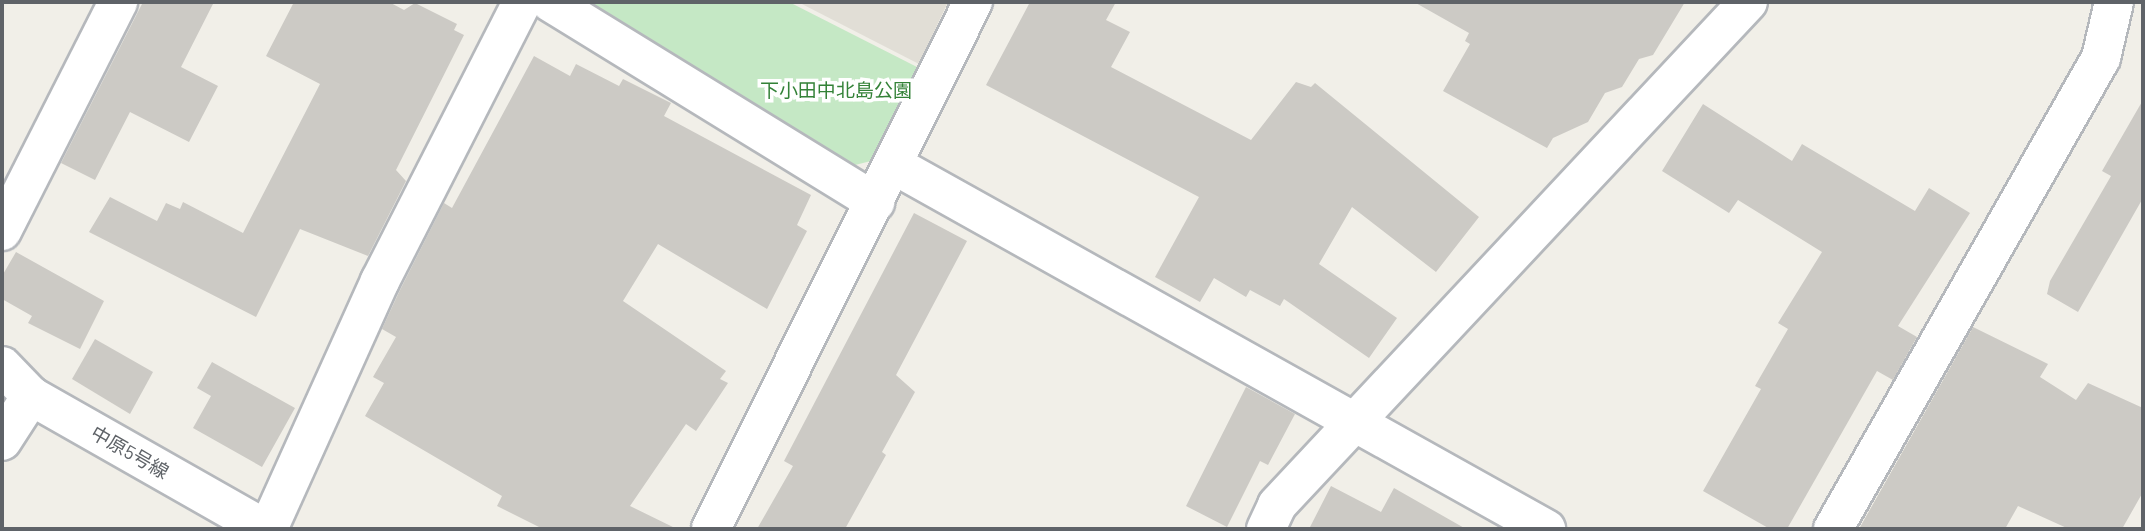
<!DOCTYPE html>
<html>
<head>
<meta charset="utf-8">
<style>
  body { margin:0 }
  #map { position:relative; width:2145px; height:531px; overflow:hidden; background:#f1efe8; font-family:Barlow,"Noto Sans JP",sans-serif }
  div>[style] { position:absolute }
  .education>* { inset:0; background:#e1ded6 }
  .green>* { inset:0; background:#c5e8c5 }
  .building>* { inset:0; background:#cccac5 }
  .roads { filter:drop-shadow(2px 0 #b5b8bc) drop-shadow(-2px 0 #b5b8bc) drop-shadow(0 2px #b5b8bc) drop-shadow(0 -2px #b5b8bc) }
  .minor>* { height:38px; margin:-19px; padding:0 19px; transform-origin:19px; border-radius:19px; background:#fff }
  span { translate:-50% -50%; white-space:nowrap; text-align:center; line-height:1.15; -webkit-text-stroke:7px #fff; paint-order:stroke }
  .park-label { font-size:19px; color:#348238 }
  .street-label { font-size:19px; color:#5f6368 }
  .frame { position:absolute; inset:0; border:4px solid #5f6368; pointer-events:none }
</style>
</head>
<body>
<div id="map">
  <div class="education">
    <i style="clip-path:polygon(798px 2px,948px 2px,919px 64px)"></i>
  </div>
  <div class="green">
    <i style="clip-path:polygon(590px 2px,789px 2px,917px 67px,871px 161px,851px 166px)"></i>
  </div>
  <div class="building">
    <i style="clip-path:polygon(143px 2px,214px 2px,181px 67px,218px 86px,189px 142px,130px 112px,95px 180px,61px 163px)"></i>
    <i style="clip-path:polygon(294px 2px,389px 2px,404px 10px,415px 3px,457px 24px,454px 30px,464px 35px,396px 170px,406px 181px,368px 256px,300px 229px,256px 317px,89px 232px,110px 197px,157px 221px,166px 203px,180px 209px,183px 202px,243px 233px,320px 84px,266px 56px)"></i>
    <i style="clip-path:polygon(1030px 2px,1116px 2px,1106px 20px,1130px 32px,1111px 67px,1251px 140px,1296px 82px,1311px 87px,1315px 83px,1479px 217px,1436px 272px,1352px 207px,1319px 264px,1397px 318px,1369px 358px,1284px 299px,1280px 306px,1250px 290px,1246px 297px,1214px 278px,1200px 302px,1155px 277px,1199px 197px,986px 85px)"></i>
    <i style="clip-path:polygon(1414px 2px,1685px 2px,1653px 55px,1639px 59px,1622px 87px,1605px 93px,1588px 122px,1553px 138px,1547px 148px,1443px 91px,1470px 44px,1465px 41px,1469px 33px)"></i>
    <i style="clip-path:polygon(534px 56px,570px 76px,576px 64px,619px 86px,623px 79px,671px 103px,664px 116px,811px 195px,797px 225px,807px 231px,767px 309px,658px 244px,623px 301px,726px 371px,720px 379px,728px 383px,696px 431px,686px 424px,630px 506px,677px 529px,543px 529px,497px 506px,502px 496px,365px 416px,384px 383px,373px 377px,396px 337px,382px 329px,400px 290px,444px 203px,452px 208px)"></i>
    <i style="clip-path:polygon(2143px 100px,2143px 198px,2078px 312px,2047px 294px,2050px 281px,2111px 176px,2102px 171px)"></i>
    <i style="clip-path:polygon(1703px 104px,1792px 161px,1802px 144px,1915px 211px,1929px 188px,1970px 213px,1898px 326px,1917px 337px,1893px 380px,1877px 371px,1787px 529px,1770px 529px,1703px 491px,1761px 389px,1755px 386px,1788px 329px,1778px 323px,1822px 252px,1738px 200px,1729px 213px,1662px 171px)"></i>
    <i style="clip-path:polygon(914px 213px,967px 241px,896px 375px,915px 392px,882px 452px,886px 455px,845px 529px,757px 529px,793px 466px,784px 461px)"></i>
    <i style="clip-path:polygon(16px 252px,104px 301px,80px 349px,28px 323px,32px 316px,2px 299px,2px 276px)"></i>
    <i style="clip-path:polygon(1973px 327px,2048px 364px,2040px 377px,2076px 400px,2088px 383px,2143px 408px,2143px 492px,2122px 529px,2069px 529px,2018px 506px,2005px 529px,1859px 529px)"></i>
    <i style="clip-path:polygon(95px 339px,153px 372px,130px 414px,72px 379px)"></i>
    <i style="clip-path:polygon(212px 362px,295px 408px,262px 467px,193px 428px,211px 396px,197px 388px)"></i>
    <i style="clip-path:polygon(1246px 387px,1295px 414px,1268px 465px,1260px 461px,1227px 527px,1186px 506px)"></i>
    <i style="clip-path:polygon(1331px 486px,1381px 512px,1394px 488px,1466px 529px,1309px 529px)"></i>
  </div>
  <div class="roads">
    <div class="minor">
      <i style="left:550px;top:2px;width:382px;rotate:31.6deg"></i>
      <i style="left:894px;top:165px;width:747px;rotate:29.17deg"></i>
      <i style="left:2px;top:231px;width:257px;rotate:-63.1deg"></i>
      <i style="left:2px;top:366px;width:42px;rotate:46deg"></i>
      <i style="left:31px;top:396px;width:269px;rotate:29.6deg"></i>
      <i style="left:2px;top:441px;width:54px;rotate:-57.2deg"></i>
      <i style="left:268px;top:529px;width:272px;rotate:-65.7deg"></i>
      <i style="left:380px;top:281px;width:313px;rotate:-63deg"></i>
      <i style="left:711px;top:529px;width:589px;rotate:-63.57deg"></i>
      <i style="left:1266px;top:529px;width:26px;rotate:-65deg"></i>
      <i style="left:1277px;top:505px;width:689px;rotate:-46.88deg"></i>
      <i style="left:1833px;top:529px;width:542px;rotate:-60.36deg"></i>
      <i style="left:2101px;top:58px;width:57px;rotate:-76.9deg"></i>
    </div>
  </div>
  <div class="park-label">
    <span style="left:836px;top:90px">下小田中北島公園</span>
  </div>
  <div class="street-label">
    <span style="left:130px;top:452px;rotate:30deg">中原5号線</span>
  </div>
  <div class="frame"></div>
</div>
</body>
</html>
